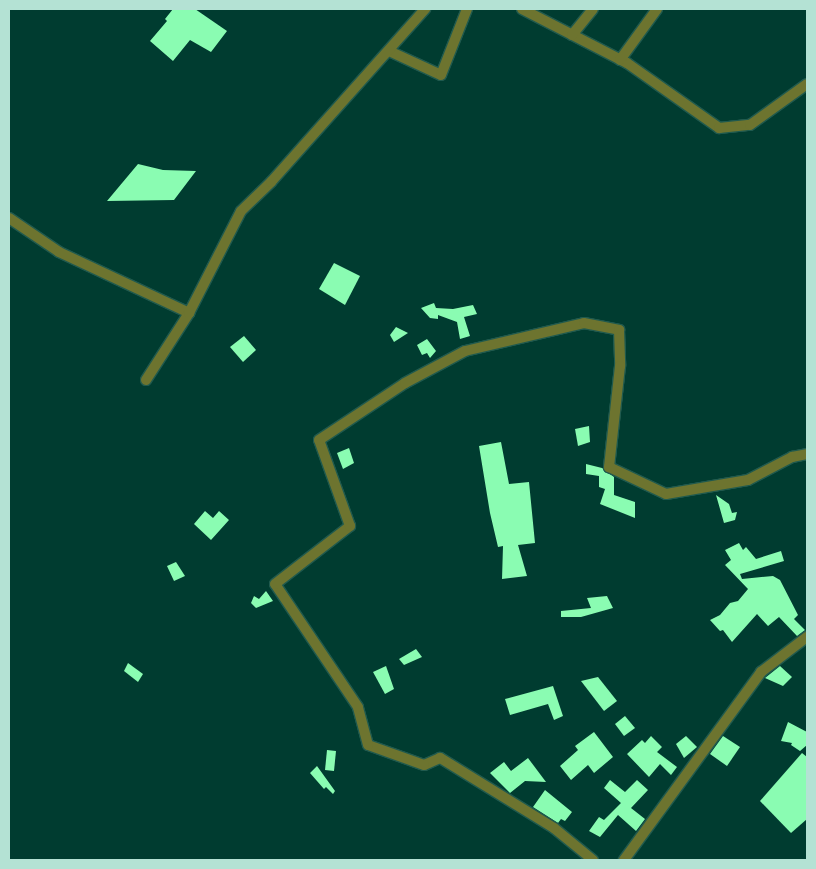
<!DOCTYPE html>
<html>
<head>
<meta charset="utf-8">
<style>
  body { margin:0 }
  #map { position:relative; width:816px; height:869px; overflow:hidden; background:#003c30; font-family:"Nunito Sans",sans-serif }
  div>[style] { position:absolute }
  .building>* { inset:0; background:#8afcb2 }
  .roads { filter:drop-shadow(1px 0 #205a4e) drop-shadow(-1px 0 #205a4e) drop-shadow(0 1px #205a4e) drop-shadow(0 -1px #205a4e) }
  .street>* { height:10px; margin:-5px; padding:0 5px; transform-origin:5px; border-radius:5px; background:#6d742f }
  span { translate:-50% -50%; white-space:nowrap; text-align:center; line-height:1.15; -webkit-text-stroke:5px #003c30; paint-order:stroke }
  .frame { position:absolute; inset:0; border:10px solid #b4e2d4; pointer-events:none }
</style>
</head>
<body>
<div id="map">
  <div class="building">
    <i style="clip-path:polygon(173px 9px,195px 9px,227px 31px,211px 52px,190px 40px,173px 61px,150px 41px,167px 21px,165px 19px)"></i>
    <i style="clip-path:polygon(138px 164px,163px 170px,196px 171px,174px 200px,107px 201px)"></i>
    <i style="clip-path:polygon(334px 263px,360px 276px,345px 305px,319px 289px)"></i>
    <i style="clip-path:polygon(434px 303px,436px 308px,453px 309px,473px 305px,477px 314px,464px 317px,470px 336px,460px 339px,457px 322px,438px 315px,438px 319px,430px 318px,421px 308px)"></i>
    <i style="clip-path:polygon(396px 327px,408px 333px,394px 342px,390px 335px)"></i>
    <i style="clip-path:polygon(244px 336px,256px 350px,243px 362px,230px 347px)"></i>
    <i style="clip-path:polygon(427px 339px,436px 351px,430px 358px,427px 353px,422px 355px,417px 345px)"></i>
    <i style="clip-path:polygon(589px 426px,590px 442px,578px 446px,575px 429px)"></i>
    <i style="clip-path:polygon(501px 442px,509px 484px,529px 482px,535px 543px,518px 545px,527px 576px,502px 579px,503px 546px,498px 547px,490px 513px,479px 446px)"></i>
    <i style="clip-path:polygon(349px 448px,354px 463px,343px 469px,337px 453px)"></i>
    <i style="clip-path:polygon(586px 464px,602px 468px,614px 477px,614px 495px,635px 502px,635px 518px,600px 504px,605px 489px,599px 487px,599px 476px,586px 474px)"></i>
    <i style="clip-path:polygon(716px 495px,729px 504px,732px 513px,737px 512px,735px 520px,724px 523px)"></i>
    <i style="clip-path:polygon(205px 511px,213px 518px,219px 511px,229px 520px,211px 540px,194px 524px)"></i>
    <i style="clip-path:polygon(739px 543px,743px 550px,746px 547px,756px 559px,781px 551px,784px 561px,740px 574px,742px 579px,773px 576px,780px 580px,798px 615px,794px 619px,805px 630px,797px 636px,779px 617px,768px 626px,757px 614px,732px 642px,723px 630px,720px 631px,710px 620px,720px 615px,730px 603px,738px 601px,748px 589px,725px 565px,731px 560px,725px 550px)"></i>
    <i style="clip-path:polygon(176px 562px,185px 576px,174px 581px,167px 566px)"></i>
    <i style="clip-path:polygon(266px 591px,273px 601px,256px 608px,251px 603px,254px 596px,259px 599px)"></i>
    <i style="clip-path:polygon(607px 596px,613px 608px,581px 617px,561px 617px,561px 611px,591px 608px,587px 598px)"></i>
    <i style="clip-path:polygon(416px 649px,422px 657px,404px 665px,399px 659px)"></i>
    <i style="clip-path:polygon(128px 663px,143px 674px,138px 682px,124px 671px)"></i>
    <i style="clip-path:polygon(386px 666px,394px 689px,385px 694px,373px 672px)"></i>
    <i style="clip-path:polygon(780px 666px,792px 677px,783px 686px,765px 678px)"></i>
    <i style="clip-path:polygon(598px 677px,617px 701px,604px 711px,581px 681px)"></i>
    <i style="clip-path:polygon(553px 686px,563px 716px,554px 720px,548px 704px,510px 715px,505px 699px)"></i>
    <i style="clip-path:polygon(625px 716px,635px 728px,624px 736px,615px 724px)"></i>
    <i style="clip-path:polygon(788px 722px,807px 732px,807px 745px,800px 751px,791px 745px,792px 743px,781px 741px)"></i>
    <i style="clip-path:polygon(594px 732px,613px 757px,594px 773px,588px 765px,571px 780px,560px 766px,578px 750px,575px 746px)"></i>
    <i style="clip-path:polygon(651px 736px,662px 747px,657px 752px,677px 767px,671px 775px,660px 764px,649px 777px,627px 754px,642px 740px,645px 743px)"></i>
    <i style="clip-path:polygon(686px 736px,697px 747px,684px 758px,676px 744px)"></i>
    <i style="clip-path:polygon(723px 736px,740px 747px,727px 766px,710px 754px)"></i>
    <i style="clip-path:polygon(327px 750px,336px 751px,334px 771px,325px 770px)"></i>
    <i style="clip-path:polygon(802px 753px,807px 757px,807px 819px,791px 833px,760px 801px)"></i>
    <i style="clip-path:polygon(528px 758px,546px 782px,525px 781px,510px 793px,490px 773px,504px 762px,511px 771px)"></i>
    <i style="clip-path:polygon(317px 766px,335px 791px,333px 794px,326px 787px,324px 789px,310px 773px)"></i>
    <i style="clip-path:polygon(610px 780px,625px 792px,637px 780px,648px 790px,631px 808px,645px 819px,636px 831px,618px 815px,600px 837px,589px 831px,599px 817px,604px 820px,621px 803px,604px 788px)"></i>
    <i style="clip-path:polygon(545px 790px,572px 812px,565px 821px,561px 819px,558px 823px,533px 807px)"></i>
  </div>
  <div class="roads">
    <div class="street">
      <i style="left:522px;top:9px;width:118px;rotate:27.2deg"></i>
      <i style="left:627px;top:63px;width:113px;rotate:35.2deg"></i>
      <i style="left:719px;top:128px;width:31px;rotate:-6deg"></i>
      <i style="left:750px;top:125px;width:70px;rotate:-35.7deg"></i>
      <i style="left:572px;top:35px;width:33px;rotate:-51deg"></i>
      <i style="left:389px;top:51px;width:57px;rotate:24.8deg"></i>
      <i style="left:441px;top:75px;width:71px;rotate:-68.5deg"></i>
      <i style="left:620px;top:60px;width:63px;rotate:-54deg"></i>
      <i style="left:9px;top:218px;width:60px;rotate:34.2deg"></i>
      <i style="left:59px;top:252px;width:144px;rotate:25.1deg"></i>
      <i style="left:146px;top:380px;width:80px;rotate:-57.3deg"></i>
      <i style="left:189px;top:313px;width:114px;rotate:-63deg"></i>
      <i style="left:241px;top:211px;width:42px;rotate:-44deg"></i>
      <i style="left:271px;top:182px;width:232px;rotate:-48.3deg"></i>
      <i style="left:593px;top:860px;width:50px;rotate:-140.6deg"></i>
      <i style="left:554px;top:828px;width:134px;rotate:-148.4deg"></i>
      <i style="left:440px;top:758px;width:17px;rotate:156deg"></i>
      <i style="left:424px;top:765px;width:59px;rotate:-160.3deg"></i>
      <i style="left:368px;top:745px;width:39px;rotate:-105deg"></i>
      <i style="left:358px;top:707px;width:148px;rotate:-124deg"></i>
      <i style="left:275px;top:584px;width:95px;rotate:-37.7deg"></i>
      <i style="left:350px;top:526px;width:91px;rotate:-109.8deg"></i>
      <i style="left:319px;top:440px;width:103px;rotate:-33.5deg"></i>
      <i style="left:405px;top:383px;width:68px;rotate:-28.1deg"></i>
      <i style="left:465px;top:351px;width:122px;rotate:-13.2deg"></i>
      <i style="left:584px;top:323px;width:36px;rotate:11deg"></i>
      <i style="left:619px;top:330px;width:36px;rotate:88deg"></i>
      <i style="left:620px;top:366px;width:102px;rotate:96.2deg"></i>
      <i style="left:609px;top:467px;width:63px;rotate:25.3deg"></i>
      <i style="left:666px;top:494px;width:83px;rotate:-9.7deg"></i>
      <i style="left:748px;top:480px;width:50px;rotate:-27.6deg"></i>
      <i style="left:792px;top:457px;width:15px;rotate:-11deg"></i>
      <i style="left:624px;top:860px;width:233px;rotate:-53.9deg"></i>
      <i style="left:761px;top:672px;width:58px;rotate:-37.3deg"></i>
    </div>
  </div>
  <div class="frame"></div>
</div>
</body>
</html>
